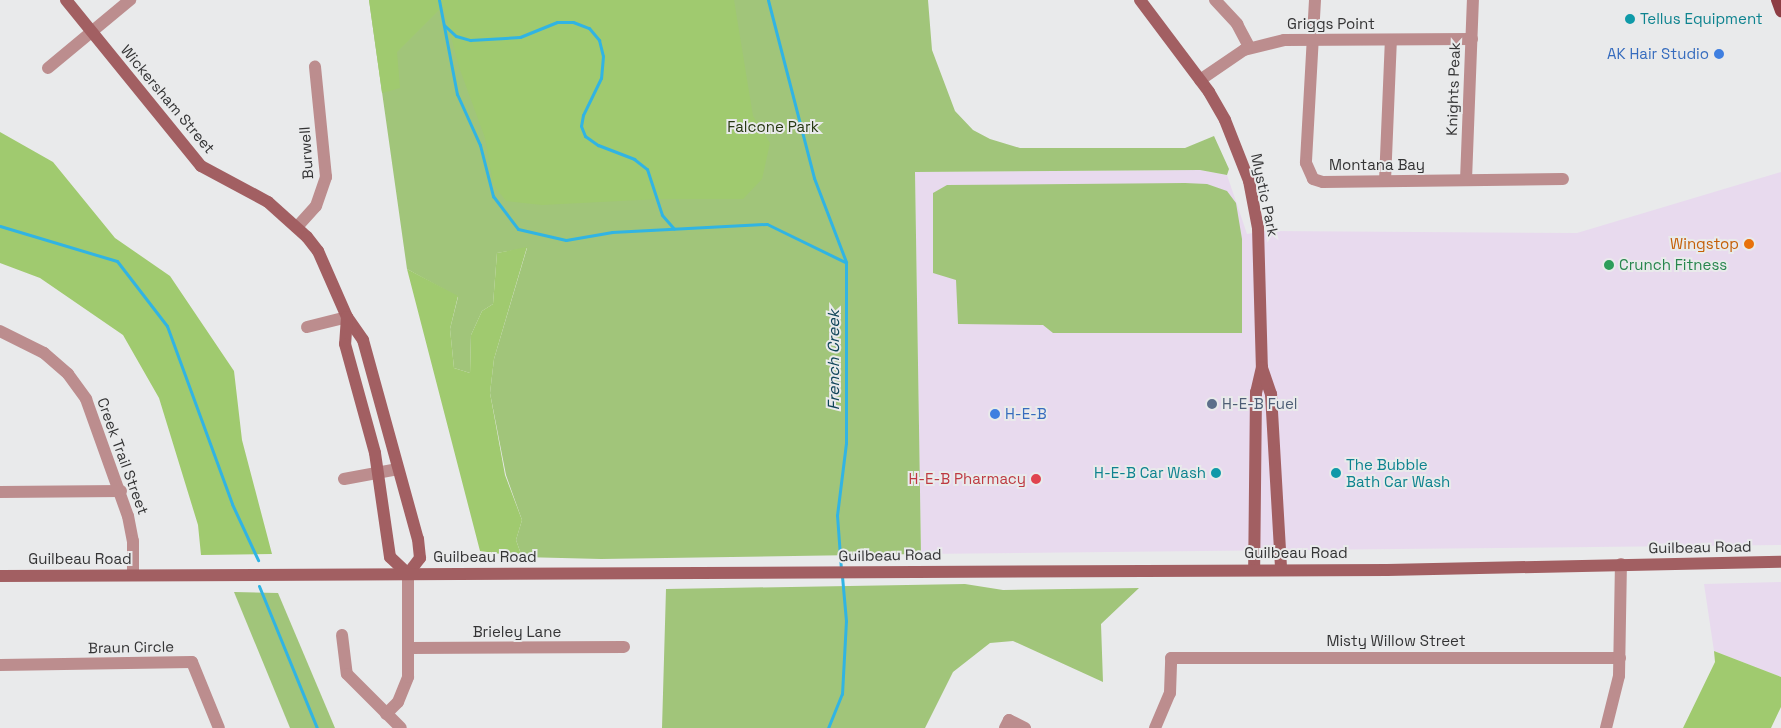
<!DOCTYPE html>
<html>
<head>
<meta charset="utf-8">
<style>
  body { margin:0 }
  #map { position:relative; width:1781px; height:728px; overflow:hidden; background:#e9eaeb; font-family:"Space Grotesk",sans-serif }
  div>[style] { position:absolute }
  .commercial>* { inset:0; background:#e8daee }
  .green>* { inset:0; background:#a1c57a }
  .forest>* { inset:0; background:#a0ca6f }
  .stream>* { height:3px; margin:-1.5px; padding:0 1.5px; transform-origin:1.5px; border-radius:1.5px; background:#31b4e3 }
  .street>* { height:12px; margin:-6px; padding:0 6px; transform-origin:6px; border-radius:6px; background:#bc8d8e }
  .secondary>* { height:12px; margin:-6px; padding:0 6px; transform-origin:6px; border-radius:6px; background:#a25f62 }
  .primary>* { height:12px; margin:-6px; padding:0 6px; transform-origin:6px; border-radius:6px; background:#8d3d44 }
  .dots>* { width:14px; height:14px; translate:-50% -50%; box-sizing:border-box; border:2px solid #e9eaeb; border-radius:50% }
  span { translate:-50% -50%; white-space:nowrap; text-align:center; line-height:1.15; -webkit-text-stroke:4px #e9eaeb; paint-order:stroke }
  .culture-label { font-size:15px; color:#0d838f }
  .left { translate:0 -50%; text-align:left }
  .right { translate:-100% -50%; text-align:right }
  .street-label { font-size:15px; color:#343435 }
  .shop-label { font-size:15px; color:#366cbe }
  .park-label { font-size:15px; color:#283913 }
  .food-label { font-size:15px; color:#c56008 }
  .leisure-label { font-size:15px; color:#27864d }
  .service-label { font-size:15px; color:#4e5e75 }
  .health-label { font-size:15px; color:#be3a42 }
  .water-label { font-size:16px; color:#104559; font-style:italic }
</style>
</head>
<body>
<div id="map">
  <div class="commercial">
    <i style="clip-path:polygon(1200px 170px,1227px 175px,1247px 234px,1265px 231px,1577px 233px,1781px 172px,1781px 545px,921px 554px,915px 172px)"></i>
    <i style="clip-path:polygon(1781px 582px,1781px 677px,1714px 651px,1704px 584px)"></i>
  </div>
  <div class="green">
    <i style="clip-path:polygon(369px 0,928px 0,932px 50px,955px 111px,973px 130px,990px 139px,1020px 148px,1185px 148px,1214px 136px,1229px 169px,1227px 175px,1200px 170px,915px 172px,921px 554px,601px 559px,522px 557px,516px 540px,522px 520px,506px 475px,490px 393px,494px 359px,527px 248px,497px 253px,493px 304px,482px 311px,471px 335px,470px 373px,454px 368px,450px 329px,458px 297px,407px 269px)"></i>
    <i style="clip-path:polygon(1185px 183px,1207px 184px,1227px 191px,1236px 203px,1242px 239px,1242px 333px,1053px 333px,1043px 325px,958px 324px,956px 280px,933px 273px,933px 193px,947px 185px)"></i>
    <i style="clip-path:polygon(965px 584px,1003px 590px,1139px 588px,1101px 624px,1103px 682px,1013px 641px,990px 643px,953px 672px,925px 728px,662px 728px,666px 589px)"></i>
    <i style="clip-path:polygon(234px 592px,278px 593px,335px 728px,290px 728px)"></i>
  </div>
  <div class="forest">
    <i style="clip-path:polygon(369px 0,734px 0,753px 116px,770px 143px,762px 179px,743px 199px,658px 199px,542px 205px,506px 201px,493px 184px,485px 138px,459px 67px,443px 6px,397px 52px,400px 88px,382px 93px)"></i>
    <i style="clip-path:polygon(0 132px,53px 162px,115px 238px,170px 276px,234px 371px,242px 440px,272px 554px,201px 555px,198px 525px,159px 398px,123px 335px,40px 278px,0 263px)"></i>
    <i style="clip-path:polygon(527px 247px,494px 359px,490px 393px,505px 475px,522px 520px,516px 540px,522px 557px,480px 551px,407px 269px,458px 296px,450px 329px,454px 368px,470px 373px,471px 335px,482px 311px,493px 304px,497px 253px)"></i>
    <i style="clip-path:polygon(1714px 651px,1781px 677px,1781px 707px,1771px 728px,1683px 728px,1715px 662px)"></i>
  </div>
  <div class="stream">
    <i style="left:439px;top:0;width:96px;rotate:79.2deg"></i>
    <i style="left:457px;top:94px;width:56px;rotate:65.7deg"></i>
    <i style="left:480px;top:145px;width:53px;rotate:75.7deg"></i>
    <i style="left:493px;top:196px;width:41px;rotate:52.9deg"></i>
    <i style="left:518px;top:229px;width:49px;rotate:12.9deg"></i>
    <i style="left:566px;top:240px;width:47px;rotate:-9.9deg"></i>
    <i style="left:612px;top:232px;width:155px;rotate:-3deg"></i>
    <i style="left:767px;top:224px;width:87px;rotate:26deg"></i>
    <i style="left:768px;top:0;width:184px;rotate:75.5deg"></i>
    <i style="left:814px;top:178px;width:90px;rotate:69.1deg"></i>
    <i style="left:846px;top:262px;width:181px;rotate:90deg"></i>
    <i style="left:846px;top:443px;width:73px;rotate:97.1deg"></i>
    <i style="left:837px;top:515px;width:54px;rotate:85.8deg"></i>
    <i style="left:444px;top:25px;width:16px;rotate:43deg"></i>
    <i style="left:456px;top:36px;width:15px;rotate:16deg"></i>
    <i style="left:470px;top:40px;width:50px;rotate:-3.4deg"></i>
    <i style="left:520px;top:37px;width:40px;rotate:-22deg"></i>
    <i style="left:557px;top:22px;width:16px"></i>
    <i style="left:573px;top:22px;width:17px;rotate:21deg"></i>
    <i style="left:589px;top:28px;width:16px;rotate:50deg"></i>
    <i style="left:599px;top:40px;width:16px;rotate:76deg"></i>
    <i style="left:603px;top:56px;width:22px;rotate:95deg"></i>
    <i style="left:601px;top:78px;width:41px;rotate:115.9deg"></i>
    <i style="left:583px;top:115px;width:11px;rotate:100deg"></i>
    <i style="left:581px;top:126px;width:11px;rotate:68deg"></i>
    <i style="left:585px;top:136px;width:16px;rotate:35deg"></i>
    <i style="left:598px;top:145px;width:39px;rotate:21deg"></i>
    <i style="left:634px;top:159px;width:16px;rotate:38deg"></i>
    <i style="left:647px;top:169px;width:48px;rotate:71.9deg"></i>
    <i style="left:662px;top:215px;width:18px;rotate:49deg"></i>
    <i style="left:0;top:226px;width:122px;rotate:16.7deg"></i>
    <i style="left:117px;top:261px;width:82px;rotate:52.4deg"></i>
    <i style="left:167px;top:326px;width:189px;rotate:69.9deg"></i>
    <i style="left:232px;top:504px;width:62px;rotate:65.1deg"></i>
    <i style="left:259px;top:586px;width:153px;rotate:67.8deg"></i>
    <i style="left:828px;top:728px;width:37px;rotate:-68deg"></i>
    <i style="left:842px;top:694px;width:73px;rotate:-86.9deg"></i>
    <i style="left:846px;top:621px;width:45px;rotate:-95.1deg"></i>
  </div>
  <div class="street">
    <i style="left:1215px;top:0;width:33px;rotate:47deg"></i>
    <i style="left:1237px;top:24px;width:27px;rotate:62deg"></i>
    <i style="left:1315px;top:0;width:163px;rotate:93.2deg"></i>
    <i style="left:1306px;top:163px;width:17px;rotate:66deg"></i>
    <i style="left:1313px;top:179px;width:10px;rotate:17deg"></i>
    <i style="left:1323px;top:182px;width:240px;rotate:-0.7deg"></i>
    <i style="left:48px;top:68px;width:107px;rotate:-39.7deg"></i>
    <i style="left:1200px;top:80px;width:53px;rotate:-34.3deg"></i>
    <i style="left:1244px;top:50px;width:41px;rotate:-14deg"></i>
    <i style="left:1284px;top:40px;width:188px;rotate:-0.3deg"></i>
    <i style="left:1466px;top:180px;width:180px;rotate:-87.8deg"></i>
    <i style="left:1385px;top:181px;width:141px;rotate:-87.6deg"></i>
    <i style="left:297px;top:227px;width:28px;rotate:-48deg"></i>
    <i style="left:316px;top:206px;width:31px;rotate:-71deg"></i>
    <i style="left:326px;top:177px;width:111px;rotate:-95.7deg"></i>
    <i style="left:307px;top:327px;width:41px;rotate:-14deg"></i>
    <i style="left:0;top:331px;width:49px;rotate:26.6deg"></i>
    <i style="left:44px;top:353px;width:32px;rotate:41deg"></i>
    <i style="left:68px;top:374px;width:31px;rotate:54deg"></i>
    <i style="left:86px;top:399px;width:124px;rotate:70.3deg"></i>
    <i style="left:128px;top:516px;width:25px;rotate:79deg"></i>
    <i style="left:133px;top:541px;width:34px;rotate:90deg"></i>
    <i style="left:344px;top:479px;width:55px;rotate:-10.5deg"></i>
    <i style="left:0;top:492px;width:121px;rotate:-0.5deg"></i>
    <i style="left:342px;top:635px;width:39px;rotate:83deg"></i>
    <i style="left:347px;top:674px;width:76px;rotate:45deg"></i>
    <i style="left:410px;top:648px;width:214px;rotate:-0.3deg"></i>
    <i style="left:0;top:665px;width:192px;rotate:-0.9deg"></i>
    <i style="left:192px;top:662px;width:71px;rotate:67.8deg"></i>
    <i style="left:386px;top:714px;width:17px;rotate:-45deg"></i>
    <i style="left:398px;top:702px;width:27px;rotate:-68deg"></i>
    <i style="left:408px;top:677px;width:103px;rotate:-90deg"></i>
    <i style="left:1005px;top:728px;width:9px;rotate:-63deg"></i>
    <i style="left:1009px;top:720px;width:18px;rotate:27deg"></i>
    <i style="left:1155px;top:728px;width:38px;rotate:-67deg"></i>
    <i style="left:1170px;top:693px;width:35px;rotate:-88deg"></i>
    <i style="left:1171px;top:658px;width:449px"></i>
    <i style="left:1606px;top:728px;width:54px;rotate:-76deg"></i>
    <i style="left:1619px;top:676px;width:112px;rotate:-89deg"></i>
  </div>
  <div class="secondary">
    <i style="left:66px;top:0;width:214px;rotate:50.9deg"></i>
    <i style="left:201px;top:166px;width:76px;rotate:28.2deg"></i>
    <i style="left:268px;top:202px;width:52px;rotate:41.9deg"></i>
    <i style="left:307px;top:237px;width:18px;rotate:52deg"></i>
    <i style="left:318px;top:251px;width:72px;rotate:66.3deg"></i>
    <i style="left:347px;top:317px;width:28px;rotate:55deg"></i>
    <i style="left:363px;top:340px;width:206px;rotate:74.6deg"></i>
    <i style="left:418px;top:539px;width:19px;rotate:84deg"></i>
    <i style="left:420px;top:558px;width:20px;rotate:127deg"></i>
    <i style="left:1140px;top:0;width:115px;rotate:53.1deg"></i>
    <i style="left:1209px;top:92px;width:32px;rotate:60deg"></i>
    <i style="left:1225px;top:120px;width:66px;rotate:68.5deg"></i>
    <i style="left:1249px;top:181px;width:48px;rotate:79.2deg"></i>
    <i style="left:1258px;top:228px;width:139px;rotate:88.4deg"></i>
    <i style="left:1262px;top:367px;width:26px;rotate:103deg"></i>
    <i style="left:1256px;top:392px;width:177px;rotate:90.6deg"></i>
    <i style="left:347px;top:317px;width:27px;rotate:94deg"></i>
    <i style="left:345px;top:344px;width:113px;rotate:74.6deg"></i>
    <i style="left:375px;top:453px;width:105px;rotate:81.8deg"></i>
    <i style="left:390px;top:557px;width:25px;rotate:43deg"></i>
    <i style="left:1262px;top:368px;width:28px;rotate:71deg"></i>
    <i style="left:1271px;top:394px;width:174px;rotate:86.7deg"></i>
    <i style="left:0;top:576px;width:1387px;rotate:-0.25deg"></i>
    <i style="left:1387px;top:570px;width:394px;rotate:-1.2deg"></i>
  </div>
  <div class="primary">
    <i style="left:1777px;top:0;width:12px;rotate:70deg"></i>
  </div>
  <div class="dots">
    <i style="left:1630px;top:19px;background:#0f9aa8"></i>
    <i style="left:1719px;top:54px;background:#3f7fe0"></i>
    <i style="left:1749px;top:244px;background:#e8710a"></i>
    <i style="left:1609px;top:265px;background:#2e9e5b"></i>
    <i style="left:1212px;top:404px;background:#5c6f8a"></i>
    <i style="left:995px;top:414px;background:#3f7fe0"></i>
    <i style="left:1216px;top:473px;background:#0f9aa8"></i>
    <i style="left:1336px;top:473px;background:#0f9aa8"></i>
    <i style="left:1036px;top:479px;background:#e0444e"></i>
  </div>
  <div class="culture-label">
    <span class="left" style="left:1640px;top:19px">Tellus Equipment</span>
    <span class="left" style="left:1346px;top:473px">The Bubble<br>Bath Car Wash</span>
    <span class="right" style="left:1206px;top:473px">H-E-B Car Wash</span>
  </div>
  <div class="street-label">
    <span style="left:1331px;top:24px">Griggs Point</span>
    <span style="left:1453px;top:89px;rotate:-88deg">Knights Peak</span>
    <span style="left:168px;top:99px;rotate:50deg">Wickersham Street</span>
    <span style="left:306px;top:153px;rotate:-94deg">Burwell</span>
    <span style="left:1377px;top:165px">Montana Bay</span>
    <span style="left:1265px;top:195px;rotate:78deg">Mystic Park</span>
    <span style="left:123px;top:456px;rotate:70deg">Creek Trail Street</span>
    <span style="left:1700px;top:547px;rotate:-1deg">Guilbeau Road</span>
    <span style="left:1296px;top:553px">Guilbeau Road</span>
    <span style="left:890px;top:555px;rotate:-1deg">Guilbeau Road</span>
    <span style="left:485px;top:557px">Guilbeau Road</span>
    <span style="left:80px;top:559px">Guilbeau Road</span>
    <span style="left:517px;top:632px">Brieley Lane</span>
    <span style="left:1396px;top:641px">Misty Willow Street</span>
    <span style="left:131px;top:647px;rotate:-1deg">Braun Circle</span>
  </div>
  <div class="shop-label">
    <span class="right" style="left:1709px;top:54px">AK Hair Studio</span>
    <span class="left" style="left:1005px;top:414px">H-E-B</span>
  </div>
  <div class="park-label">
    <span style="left:773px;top:127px">Falcone Park</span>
  </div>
  <div class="food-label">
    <span class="right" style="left:1739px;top:244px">Wingstop</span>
  </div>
  <div class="leisure-label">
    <span class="left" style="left:1619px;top:265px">Crunch Fitness</span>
  </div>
  <div class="service-label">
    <span class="left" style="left:1222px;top:404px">H-E-B Fuel</span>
  </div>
  <div class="health-label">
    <span class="right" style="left:1026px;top:479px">H-E-B Pharmacy</span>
  </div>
  <div class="water-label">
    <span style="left:834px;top:360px;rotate:-90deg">French Creek</span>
  </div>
</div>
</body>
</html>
